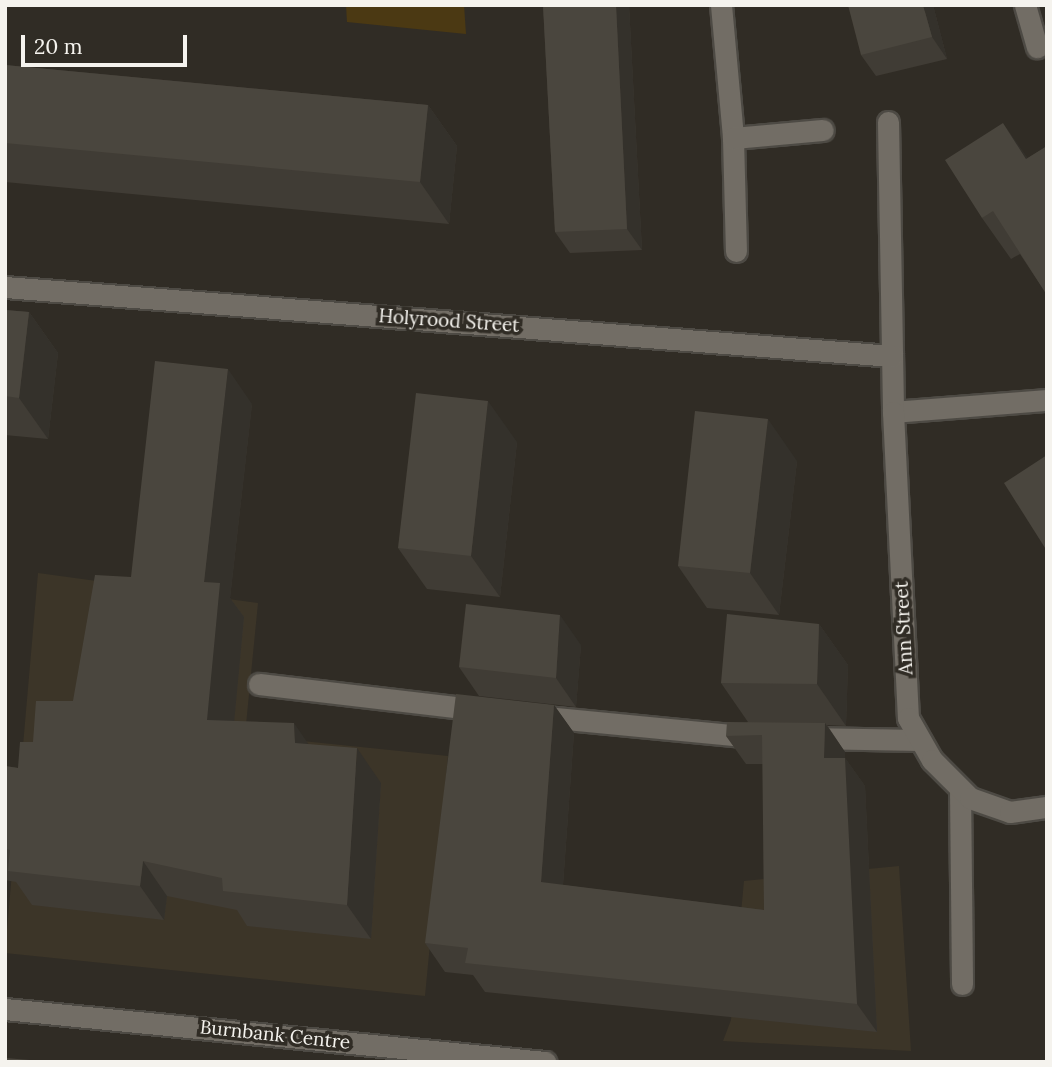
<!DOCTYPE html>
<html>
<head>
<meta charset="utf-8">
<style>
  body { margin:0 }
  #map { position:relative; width:1052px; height:1067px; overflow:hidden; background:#302c25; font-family:Lora,serif }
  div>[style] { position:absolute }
  .built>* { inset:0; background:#3c3528 }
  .green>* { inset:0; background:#4b3913 }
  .roads { filter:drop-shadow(2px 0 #4d4a44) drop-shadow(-2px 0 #4d4a44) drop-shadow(0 2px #4d4a44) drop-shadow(0 -2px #4d4a44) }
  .service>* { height:21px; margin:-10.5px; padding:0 10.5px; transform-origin:10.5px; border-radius:10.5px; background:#726d65 }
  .minor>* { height:21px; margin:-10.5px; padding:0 10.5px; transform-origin:10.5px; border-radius:10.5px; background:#726d65 }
  .wall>* { inset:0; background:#403c35 }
  .shaded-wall>* { inset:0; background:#34312b }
  .building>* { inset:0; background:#4a463e }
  span { translate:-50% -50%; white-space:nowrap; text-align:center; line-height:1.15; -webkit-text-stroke:7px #302c25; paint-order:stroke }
  .street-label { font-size:19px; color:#f5f3ee }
  .frame { position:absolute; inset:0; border:7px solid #f5f3ee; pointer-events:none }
  .scale { position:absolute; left:21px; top:35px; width:166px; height:32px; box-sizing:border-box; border:4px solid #f5f3ee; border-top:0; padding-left:9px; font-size:21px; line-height:24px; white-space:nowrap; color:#f5f3ee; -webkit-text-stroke:5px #302c25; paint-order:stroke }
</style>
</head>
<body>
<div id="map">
  <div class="built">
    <i style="clip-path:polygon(38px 573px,258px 603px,245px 735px,448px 756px,425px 996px,5px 953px)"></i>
    <i style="clip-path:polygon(899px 866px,911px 1051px,723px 1041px,731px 1020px,744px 881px)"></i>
  </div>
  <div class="green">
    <i style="clip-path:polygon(346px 5px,464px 5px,466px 34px,347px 22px)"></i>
  </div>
  <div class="roads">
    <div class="service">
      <i style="left:893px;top:412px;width:154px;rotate:-4.5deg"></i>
      <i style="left:259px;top:684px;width:225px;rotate:6.7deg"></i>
      <i style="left:535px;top:716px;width:220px;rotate:5.5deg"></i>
      <i style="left:807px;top:738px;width:113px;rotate:1deg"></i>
      <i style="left:960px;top:789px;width:195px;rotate:89.4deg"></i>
    </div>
    <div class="minor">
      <i style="left:721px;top:5px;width:134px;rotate:84.8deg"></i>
      <i style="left:733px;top:138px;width:113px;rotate:88.5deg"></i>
      <i style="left:1025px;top:5px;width:44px;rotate:74.1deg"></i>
      <i style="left:888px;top:122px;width:290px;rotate:89deg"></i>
      <i style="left:893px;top:412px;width:306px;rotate:87.2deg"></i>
      <i style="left:908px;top:718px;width:48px;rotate:60.3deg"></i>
      <i style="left:932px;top:760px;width:54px;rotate:45deg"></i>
      <i style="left:970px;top:798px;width:42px;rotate:19.3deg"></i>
      <i style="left:1010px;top:812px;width:37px;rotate:-8deg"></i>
      <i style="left:733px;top:138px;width:90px;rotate:-5.1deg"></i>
      <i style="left:5px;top:287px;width:890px;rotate:4.45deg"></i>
      <i style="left:5px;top:1009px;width:543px;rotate:5.61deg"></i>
    </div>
  </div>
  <div class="wall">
    <i style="clip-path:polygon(543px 5px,629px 5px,642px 250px,570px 253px,555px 232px)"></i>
    <i style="clip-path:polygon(933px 5px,947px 59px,876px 76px,861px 55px)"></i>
    <i style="clip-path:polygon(5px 65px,428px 105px,457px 146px,449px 224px,5px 182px)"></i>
    <i style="clip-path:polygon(1047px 146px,1047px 295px,1020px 254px,1011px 259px,982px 218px,1028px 158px)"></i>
    <i style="clip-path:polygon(5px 310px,29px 312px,58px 353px,48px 439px,5px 435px)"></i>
    <i style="clip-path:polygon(252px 404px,230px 598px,244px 617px,234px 721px,308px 744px,381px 783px,371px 939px,247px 926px,237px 910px,167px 896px,164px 920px,32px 905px,16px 882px,5px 880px,5px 766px,18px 768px,33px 742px,73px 701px)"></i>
    <i style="clip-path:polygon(517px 442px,500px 597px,427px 589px,398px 548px)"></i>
    <i style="clip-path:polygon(797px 461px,779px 615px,707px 608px,678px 566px)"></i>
    <i style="clip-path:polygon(819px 624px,848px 665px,846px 726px,827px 725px,845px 752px,845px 758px,865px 786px,877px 1032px,485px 992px,473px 975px,445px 972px,425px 943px,554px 705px,574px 733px,563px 885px,764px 910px,763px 764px,746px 764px,726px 736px,748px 722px,721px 683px)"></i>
    <i style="clip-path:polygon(581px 645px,576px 707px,479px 696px,459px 667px)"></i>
  </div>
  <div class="shaded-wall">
    <i style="clip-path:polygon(616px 5px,629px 5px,642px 250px,627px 229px)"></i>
    <i style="clip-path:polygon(923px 5px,933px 5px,947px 59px,932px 37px)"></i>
    <i style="clip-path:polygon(428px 105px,457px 146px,449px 224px,420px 182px)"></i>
    <i style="clip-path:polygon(1003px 123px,1032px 164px,1026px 159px)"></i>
    <i style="clip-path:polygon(29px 312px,58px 353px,48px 439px,19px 398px)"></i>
    <i style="clip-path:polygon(228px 369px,252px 404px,230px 598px,244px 617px,231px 755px,207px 720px,204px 582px)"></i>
    <i style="clip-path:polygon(488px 401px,517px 442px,500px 597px,471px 556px)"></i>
    <i style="clip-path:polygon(768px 419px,797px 461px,779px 615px,750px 573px)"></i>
    <i style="clip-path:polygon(560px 615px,581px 645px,576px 707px,556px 678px)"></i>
    <i style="clip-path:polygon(819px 624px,848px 665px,846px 726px,817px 684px)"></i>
    <i style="clip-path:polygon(554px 705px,574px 733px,561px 911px,541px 882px)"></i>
    <i style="clip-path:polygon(294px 723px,318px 758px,295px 743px)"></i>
    <i style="clip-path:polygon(825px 723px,845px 752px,845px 758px,865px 786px,877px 1032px,857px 1004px,824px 758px)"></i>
    <i style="clip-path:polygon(357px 748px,381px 783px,371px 939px,347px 905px)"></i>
    <i style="clip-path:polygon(143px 861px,167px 896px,164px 920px,140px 886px)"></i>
  </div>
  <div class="building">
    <i style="clip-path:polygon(543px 5px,616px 5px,627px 229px,555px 232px)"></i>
    <i style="clip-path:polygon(848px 5px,923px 5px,932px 37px,861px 55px)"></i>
    <i style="clip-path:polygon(5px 65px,428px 105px,420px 182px,5px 143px)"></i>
    <i style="clip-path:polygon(1003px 123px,1026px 159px,1047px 146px,1047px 291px,1045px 292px,993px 211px,982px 218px,945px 160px)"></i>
    <i style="clip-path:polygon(5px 310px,29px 312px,19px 398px,5px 396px)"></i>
    <i style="clip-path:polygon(155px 361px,228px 369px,204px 582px,220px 583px,207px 720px,294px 723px,295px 743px,357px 748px,347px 905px,223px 891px,222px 878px,143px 861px,140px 886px,8px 871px,10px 850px,5px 849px,5px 766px,18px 768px,20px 742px,33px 742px,36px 701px,73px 701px,95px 575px,131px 577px)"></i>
    <i style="clip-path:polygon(416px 393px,488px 401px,471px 556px,398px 548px)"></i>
    <i style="clip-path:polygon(695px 411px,768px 419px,750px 573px,678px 566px)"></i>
    <i style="clip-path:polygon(1047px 455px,1047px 551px,1004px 483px)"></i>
    <i style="clip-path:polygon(466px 604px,560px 615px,556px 678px,459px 667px)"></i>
    <i style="clip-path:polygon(727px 614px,819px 624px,817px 684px,721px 683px)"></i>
    <i style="clip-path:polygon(456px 694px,554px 705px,541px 882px,764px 910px,762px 735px,726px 736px,727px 722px,825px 723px,824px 758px,845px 758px,857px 1004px,465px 963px,468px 948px,425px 943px)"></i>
    <i style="clip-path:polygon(5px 1058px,54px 1062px,5px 1062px)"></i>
  </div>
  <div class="street-label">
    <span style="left:449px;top:321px;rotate:4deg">Holyrood Street</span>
    <span style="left:904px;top:628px;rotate:-93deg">Ann Street</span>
    <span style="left:275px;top:1035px;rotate:6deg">Burnbank Centre</span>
  </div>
  <div class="frame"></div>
  <div class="scale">20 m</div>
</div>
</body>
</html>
